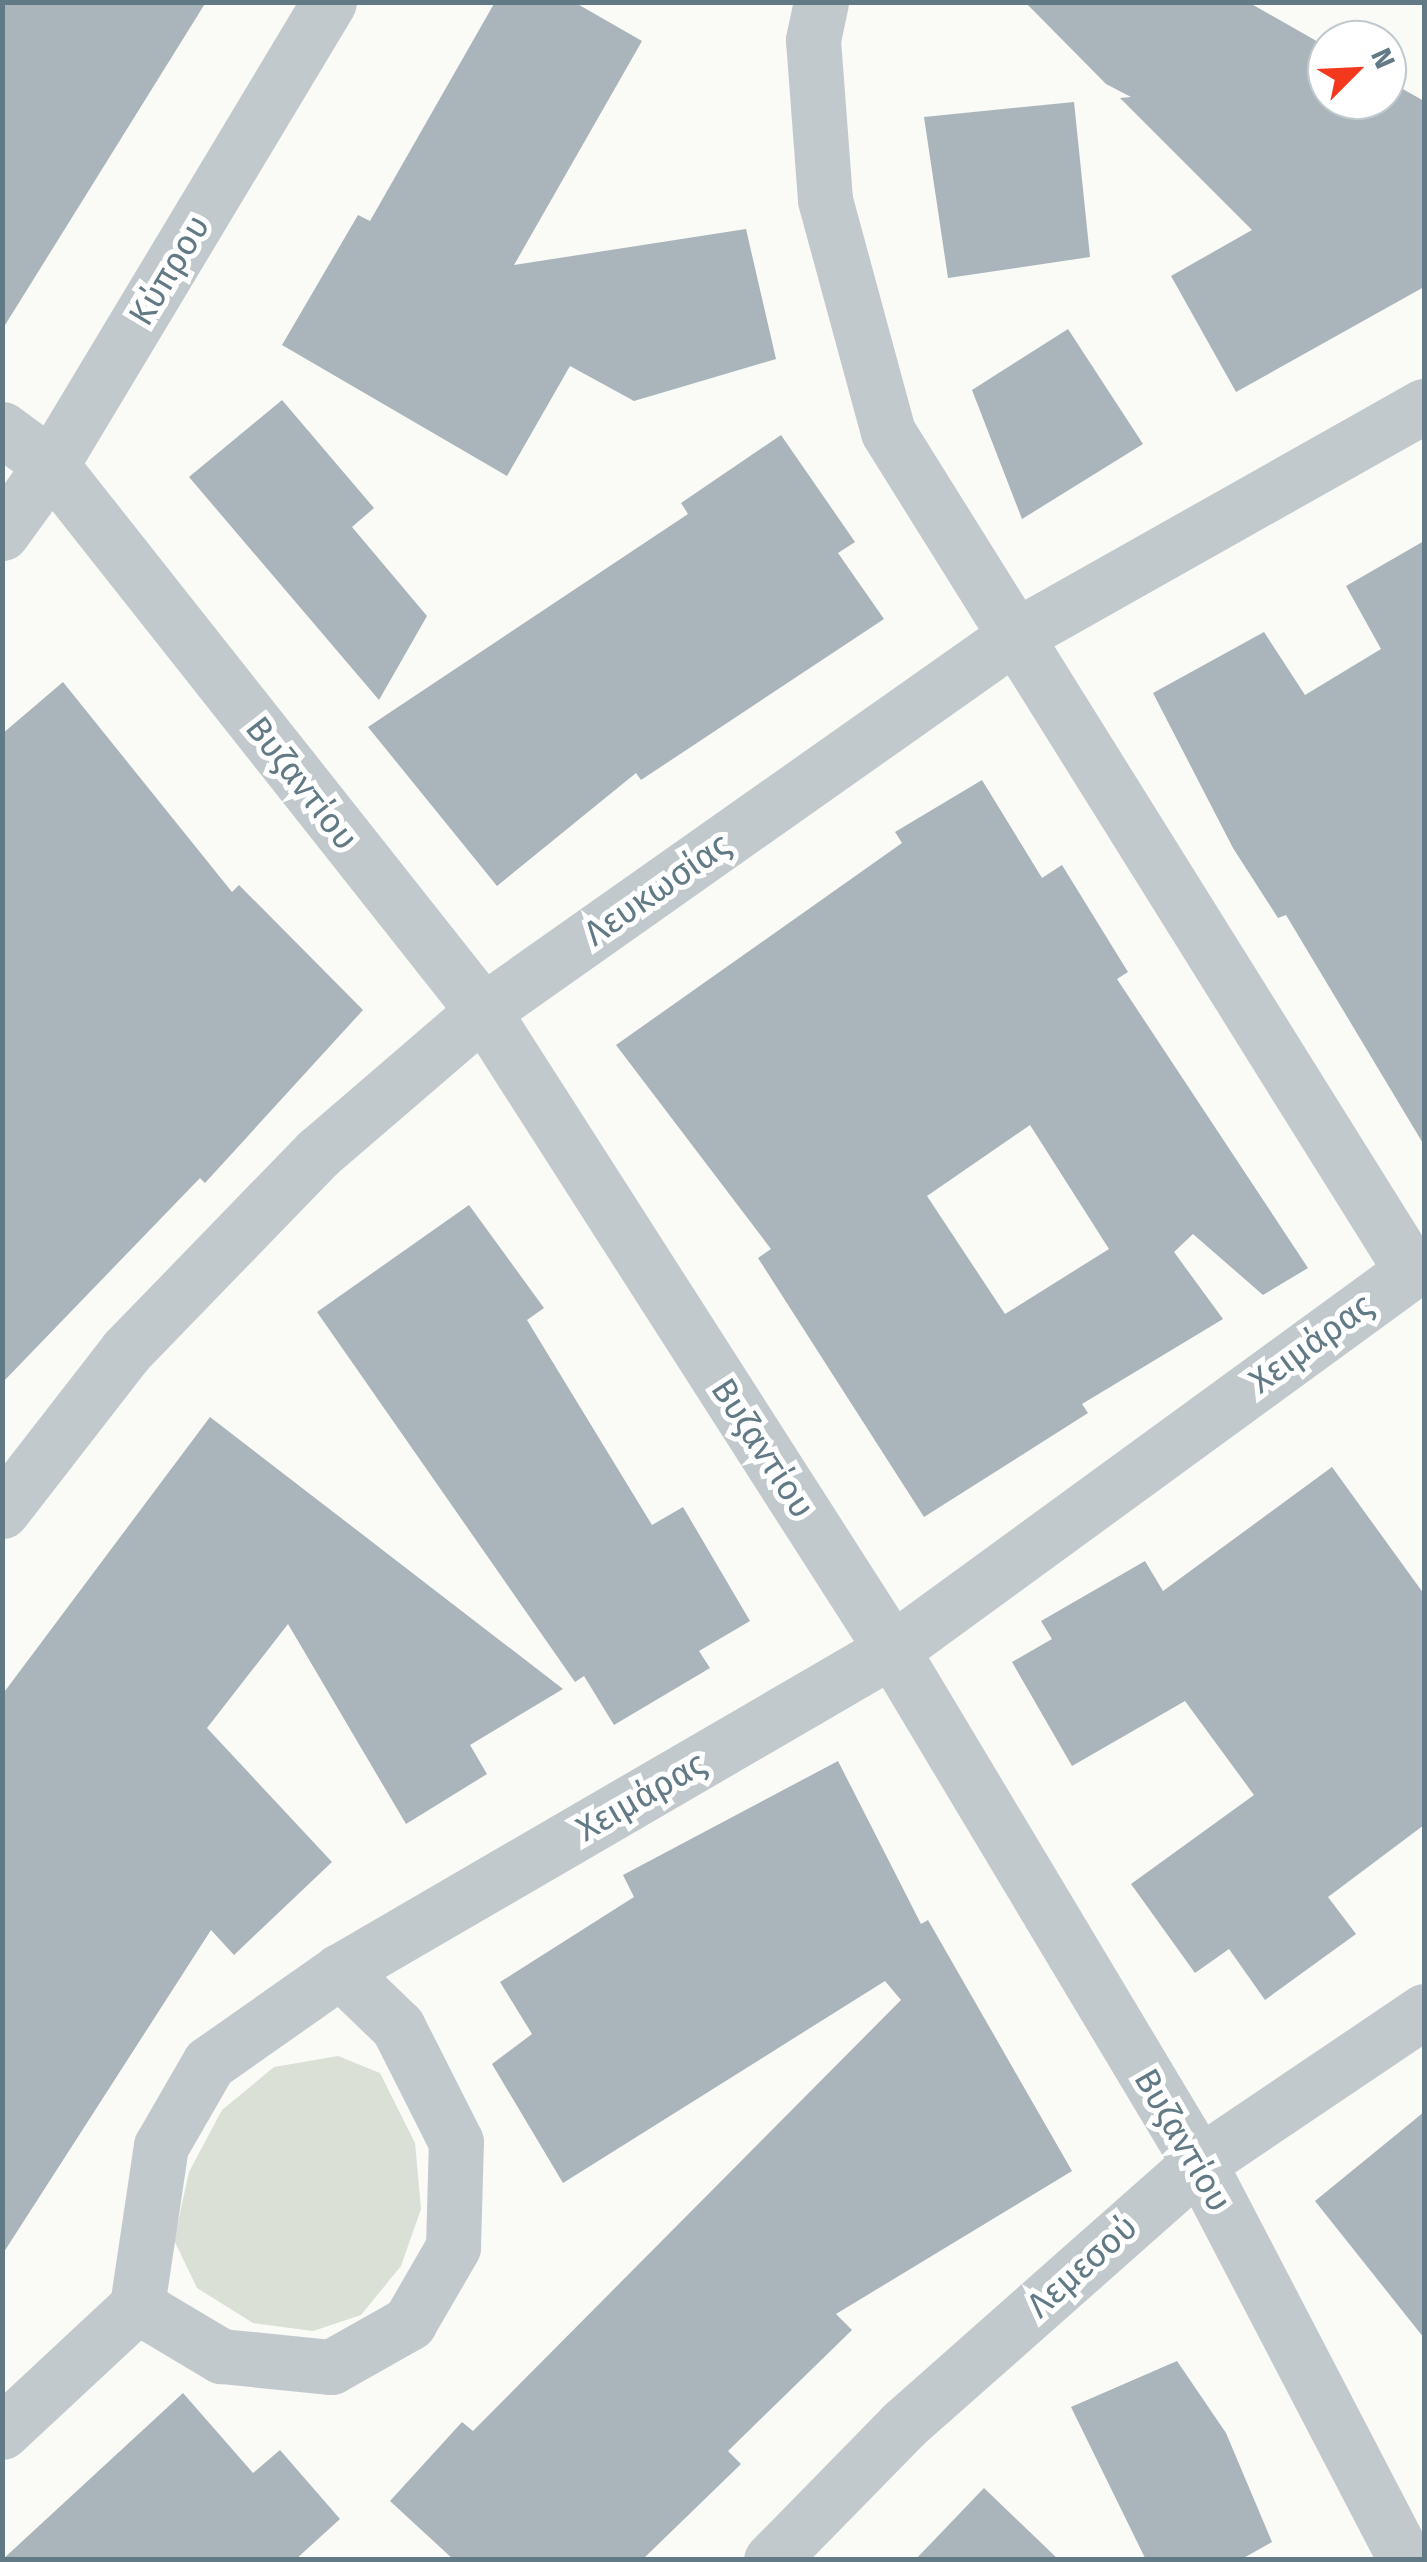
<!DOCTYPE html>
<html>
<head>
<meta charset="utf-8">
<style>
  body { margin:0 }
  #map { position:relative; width:1427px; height:2562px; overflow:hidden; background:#fafaf7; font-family:"Fira Sans",sans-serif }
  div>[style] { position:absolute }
  .green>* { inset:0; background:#dae0d6 }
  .building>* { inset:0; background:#a9b5ba }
  .minor>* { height:55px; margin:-27.5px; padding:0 27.5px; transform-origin:27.5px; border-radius:27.5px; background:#c2c9cc }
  span { translate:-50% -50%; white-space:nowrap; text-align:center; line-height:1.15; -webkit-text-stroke:10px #fff; paint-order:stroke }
  .street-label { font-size:35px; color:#627a85 }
  .frame { position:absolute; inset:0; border:5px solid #627a85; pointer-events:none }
  .north { position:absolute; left:1307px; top:20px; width:100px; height:100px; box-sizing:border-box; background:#fff; border:2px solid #c0cace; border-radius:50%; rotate:66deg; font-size:28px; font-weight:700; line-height:40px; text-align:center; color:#627a85 }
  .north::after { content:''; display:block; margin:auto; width:35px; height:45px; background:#f3381e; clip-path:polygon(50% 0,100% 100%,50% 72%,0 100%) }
</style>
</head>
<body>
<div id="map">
  <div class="green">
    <i style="clip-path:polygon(338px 2056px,380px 2073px,415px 2143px,421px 2209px,401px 2266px,361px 2315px,313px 2331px,253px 2323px,197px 2288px,174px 2240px,189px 2172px,222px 2110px,274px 2067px)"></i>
  </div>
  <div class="building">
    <i style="clip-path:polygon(2px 2px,206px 2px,2px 330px)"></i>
    <i style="clip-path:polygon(495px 2px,574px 2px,642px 41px,514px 265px,746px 229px,776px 359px,634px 401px,570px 366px,507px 476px,282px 345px,358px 215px,370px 221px)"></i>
    <i style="clip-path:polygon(1025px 2px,1248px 2px,1327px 47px,1327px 100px,1387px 100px,1387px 80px,1424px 101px,1424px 287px,1236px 392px,1171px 276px,1252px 230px,1120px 98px,1131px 97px,1106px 84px)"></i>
    <i style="clip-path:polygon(1074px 102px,1090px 257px,948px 278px,924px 117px)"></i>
    <i style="clip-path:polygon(1068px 329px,1143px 444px,1022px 519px,972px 390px)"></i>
    <i style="clip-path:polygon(282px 400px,374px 508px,352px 527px,427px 616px,379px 700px,189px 477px)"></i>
    <i style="clip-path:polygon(781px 435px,855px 542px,838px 553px,884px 619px,641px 780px,636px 773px,497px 886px,368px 727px,688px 514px,681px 503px)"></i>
    <i style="clip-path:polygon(1424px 541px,1424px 1145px,1286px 915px,1278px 918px,1233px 848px,1153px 693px,1264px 632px,1305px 695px,1381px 649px,1346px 586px)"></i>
    <i style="clip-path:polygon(63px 682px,232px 892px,239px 885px,363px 1010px,205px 1183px,200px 1178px,2px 1383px,2px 734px)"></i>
    <i style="clip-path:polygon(evenodd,982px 780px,1042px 878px,1062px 865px,1128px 972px,1117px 979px,1308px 1268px,1263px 1295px,1193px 1234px,1174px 1252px,1223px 1319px,1082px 1404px,1088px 1413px,924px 1517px,758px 1258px,771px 1249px,616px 1045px,902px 843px,895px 832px,982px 780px,1030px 1125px,1109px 1249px,1005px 1314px,927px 1196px,1030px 1125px)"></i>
    <i style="clip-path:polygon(469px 1205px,544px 1308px,527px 1320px,652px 1525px,683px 1507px,750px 1621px,699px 1651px,710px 1668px,614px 1725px,584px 1676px,575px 1682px,317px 1312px)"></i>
    <i style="clip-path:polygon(210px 1417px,563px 1689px,470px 1745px,487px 1774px,406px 1824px,288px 1624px,207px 1728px,332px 1862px,234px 1955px,211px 1930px,2px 2255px,2px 1695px)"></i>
    <i style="clip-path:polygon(1332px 1467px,1424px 1594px,1424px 1825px,1328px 1897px,1356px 1934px,1265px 2000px,1229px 1949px,1195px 1973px,1131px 1884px,1254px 1795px,1185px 1701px,1072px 1766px,1012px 1662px,1052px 1639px,1041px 1621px,1145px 1561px,1163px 1591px)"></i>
    <i style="clip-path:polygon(838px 1761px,921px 1924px,928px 1920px,1072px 2171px,836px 2314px,852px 2330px,728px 2451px,741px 2464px,642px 2560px,454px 2560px,390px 2501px,462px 2422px,473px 2431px,901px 2000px,885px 1981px,563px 2183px,492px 2064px,532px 2034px,500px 1982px,634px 1897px,623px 1875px)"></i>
    <i style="clip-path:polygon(1424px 2112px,1424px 2338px,1315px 2201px)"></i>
    <i style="clip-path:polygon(1177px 2361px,1226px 2433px,1272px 2542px,1240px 2560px,1146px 2560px,1071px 2407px)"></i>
    <i style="clip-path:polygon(183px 2393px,253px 2473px,280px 2450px,340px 2519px,295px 2560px,2px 2560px)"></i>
    <i style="clip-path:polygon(984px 2488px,1059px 2560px,915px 2560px)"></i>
  </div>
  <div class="minor">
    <i style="left:821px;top:2px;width:39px;rotate:102deg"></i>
    <i style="left:813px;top:40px;width:160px;rotate:85.7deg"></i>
    <i style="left:825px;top:200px;width:240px;rotate:74.8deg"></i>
    <i style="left:888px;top:432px;width:988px;rotate:58.03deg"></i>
    <i style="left:2px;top:429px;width:61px;rotate:36.3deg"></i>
    <i style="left:51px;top:465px;width:696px;rotate:51.65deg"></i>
    <i style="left:483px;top:1011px;width:759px;rotate:57.38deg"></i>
    <i style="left:892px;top:1650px;width:598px;rotate:59.1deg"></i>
    <i style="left:1199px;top:2163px;width:448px;rotate:62.5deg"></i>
    <i style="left:2px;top:533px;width:84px;rotate:-54.2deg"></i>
    <i style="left:51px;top:465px;width:540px;rotate:-59.02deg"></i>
    <i style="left:2px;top:1511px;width:202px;rotate:-52.2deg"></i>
    <i style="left:126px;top:1351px;width:276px;rotate:-45.9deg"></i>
    <i style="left:318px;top:1153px;width:218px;rotate:-40.7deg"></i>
    <i style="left:483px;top:1011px;width:647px;rotate:-35.19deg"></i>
    <i style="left:1012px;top:638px;width:473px;rotate:-29.4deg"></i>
    <i style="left:137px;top:2306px;width:98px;rotate:30.8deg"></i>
    <i style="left:221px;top:2356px;width:111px;rotate:5.7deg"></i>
    <i style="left:331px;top:2367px;width:90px;rotate:-29.4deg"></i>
    <i style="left:409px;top:2323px;width:88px;rotate:-59.9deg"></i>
    <i style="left:453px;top:2247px;width:105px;rotate:-88.4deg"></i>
    <i style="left:456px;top:2142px;width:129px;rotate:-116.8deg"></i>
    <i style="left:398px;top:2027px;width:81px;rotate:-136deg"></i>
    <i style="left:2px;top:2432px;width:185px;rotate:-43deg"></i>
    <i style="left:137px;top:2306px;width:162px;rotate:-81.5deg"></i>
    <i style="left:161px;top:2146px;width:96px;rotate:-60deg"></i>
    <i style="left:209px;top:2063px;width:160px;rotate:-35.1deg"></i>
    <i style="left:340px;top:1971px;width:639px;rotate:-30.18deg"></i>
    <i style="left:892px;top:1650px;width:658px;rotate:-36.1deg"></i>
    <i style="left:771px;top:2560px;width:189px;rotate:-45.6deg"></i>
    <i style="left:903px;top:2425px;width:395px;rotate:-41.5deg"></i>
    <i style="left:1199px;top:2163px;width:272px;rotate:-34deg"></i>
  </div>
  <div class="street-label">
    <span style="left:169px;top:270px;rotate:-59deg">Κύπρου</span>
    <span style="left:302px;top:783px;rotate:52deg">Βυζαντίου</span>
    <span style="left:657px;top:889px;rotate:-35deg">Λευκωσίας</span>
    <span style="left:1311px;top:1343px;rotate:-36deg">Χειμάρας</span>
    <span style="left:763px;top:1448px;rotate:57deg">Βυζαντίου</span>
    <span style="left:641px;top:1796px;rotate:-30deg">Χειμάρας</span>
    <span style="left:1183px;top:2140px;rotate:60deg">Βυζαντίου</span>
    <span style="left:1082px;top:2266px;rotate:-42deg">Λεμεσού</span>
  </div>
  <div class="frame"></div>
  <div class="north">N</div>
</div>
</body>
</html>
